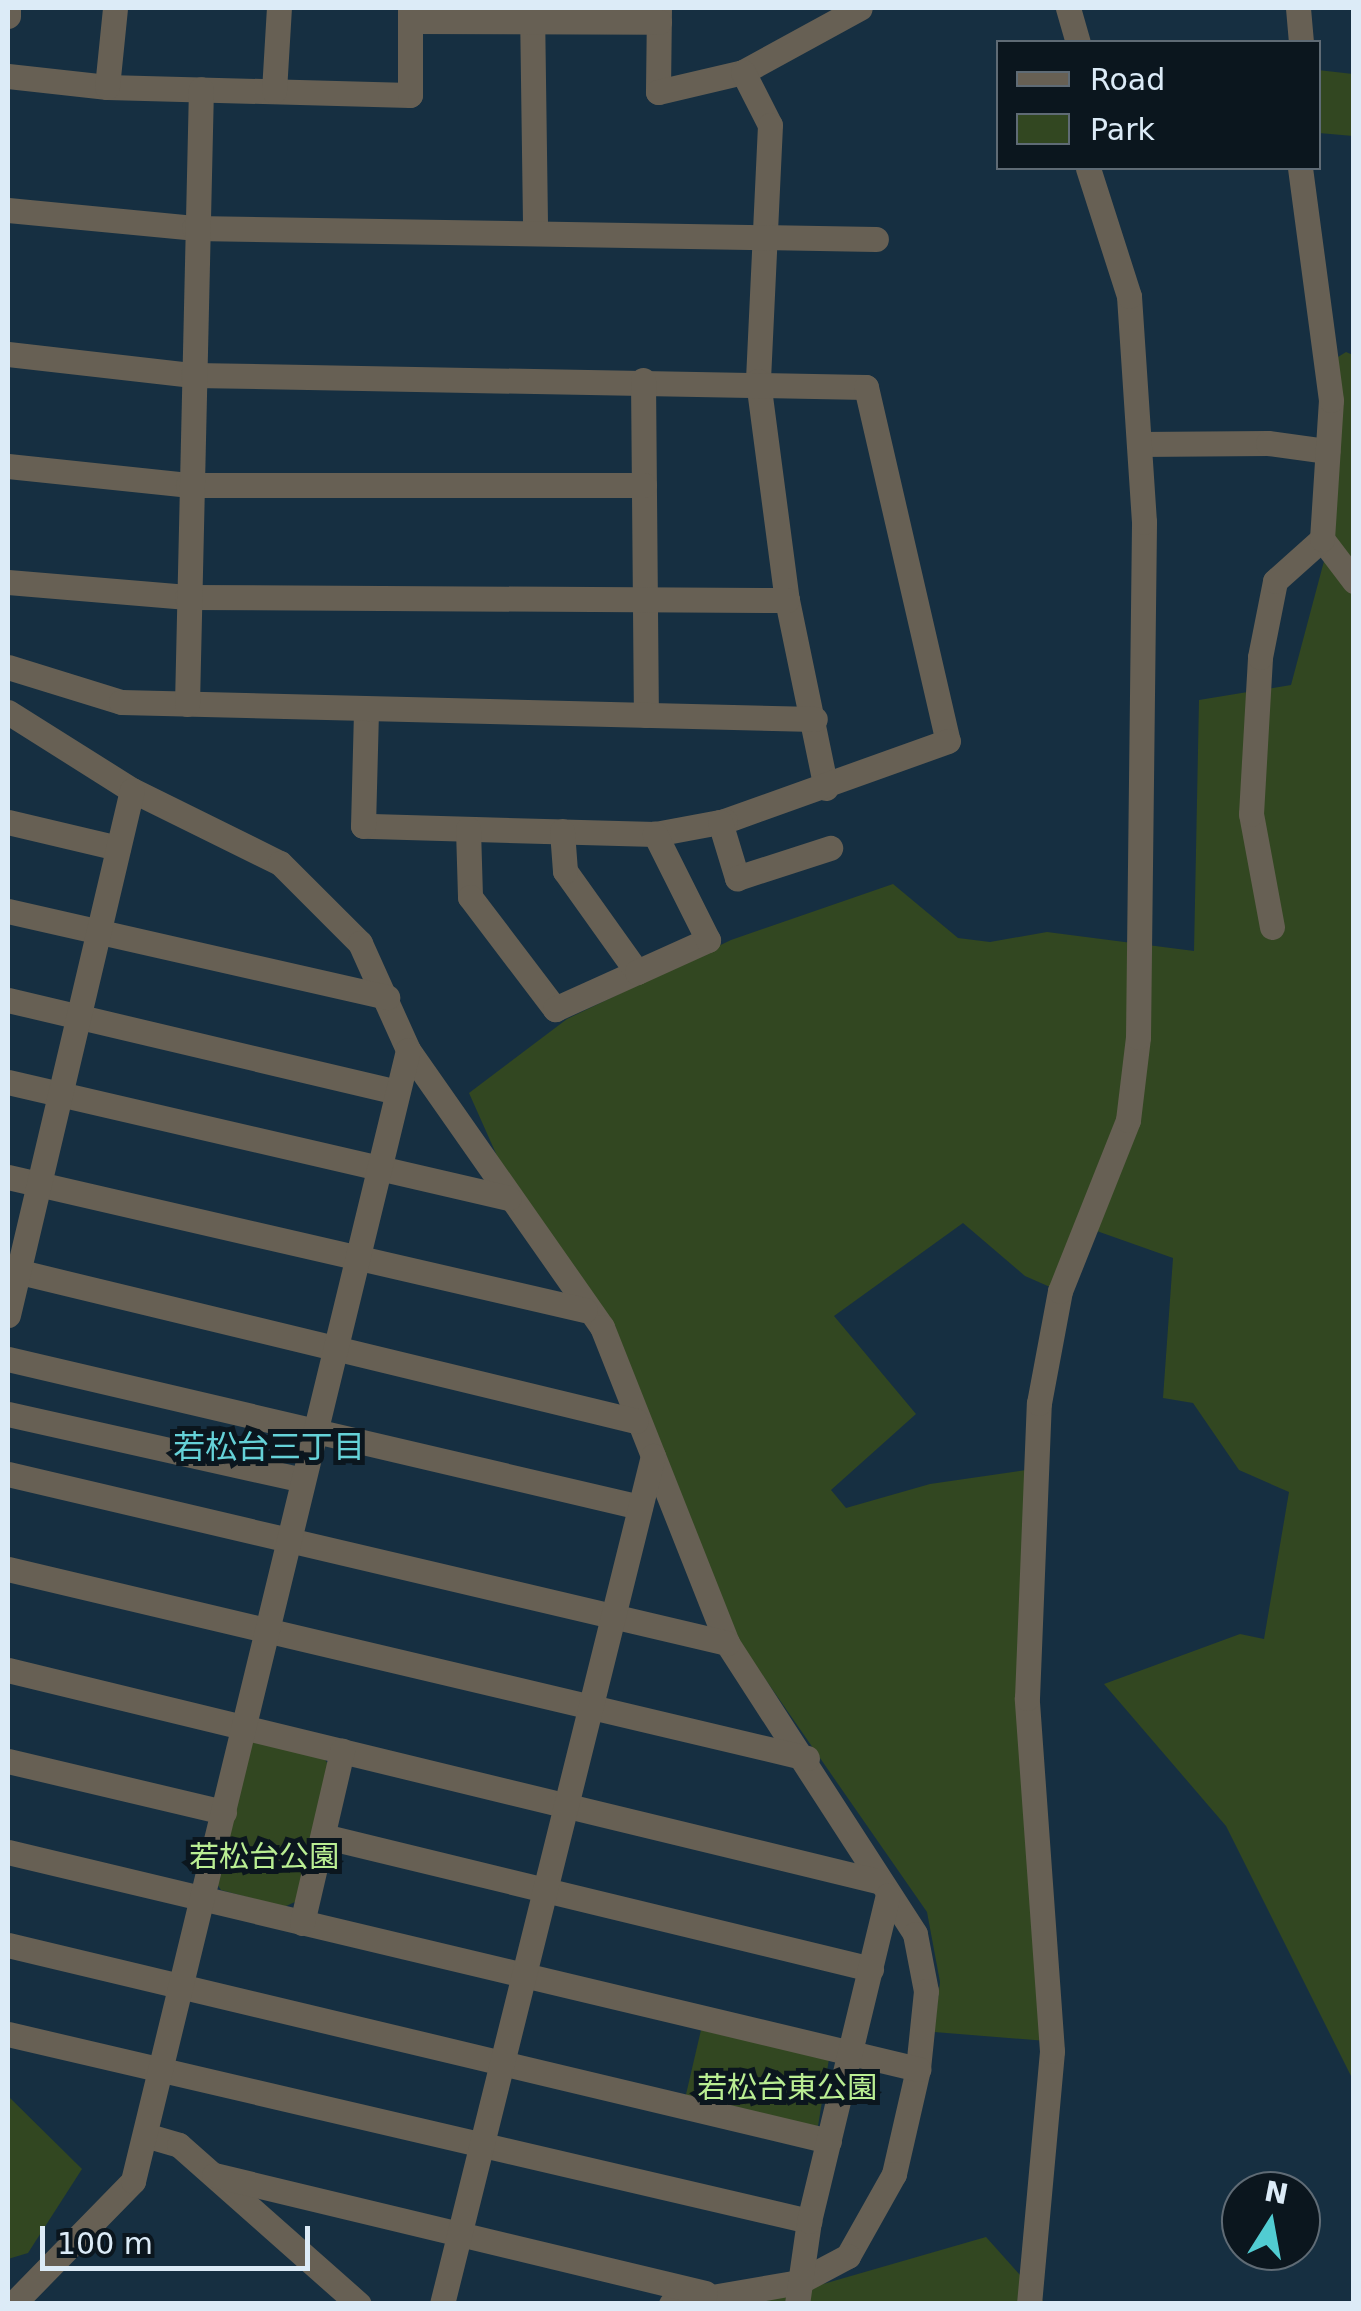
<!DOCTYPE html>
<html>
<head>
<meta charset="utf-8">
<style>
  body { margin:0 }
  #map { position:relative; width:1361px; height:2311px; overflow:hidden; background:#162f41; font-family:"DejaVu Sans","Noto Sans JP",sans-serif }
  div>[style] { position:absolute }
  .green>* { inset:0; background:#324721 }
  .minor>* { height:25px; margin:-12.5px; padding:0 12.5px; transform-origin:12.5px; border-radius:12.5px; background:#676054 }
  span { translate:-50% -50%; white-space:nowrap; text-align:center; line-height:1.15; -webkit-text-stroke:10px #0b161e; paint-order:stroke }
  .park-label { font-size:30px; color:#baee93 }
  .neighbourhood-label { font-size:32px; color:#65d2d8 }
  .frame { position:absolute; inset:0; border:10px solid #dcebf7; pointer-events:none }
  .legend { position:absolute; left:996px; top:40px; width:325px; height:130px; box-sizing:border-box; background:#0b161e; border:2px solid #5f6b75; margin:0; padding:12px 18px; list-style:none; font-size:30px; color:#dcebf7 }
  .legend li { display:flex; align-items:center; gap:20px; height:50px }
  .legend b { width:50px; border:2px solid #5f6b75 }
  .north { position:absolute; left:1221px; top:2171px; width:100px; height:100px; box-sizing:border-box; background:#0b161e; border:2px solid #5f6b75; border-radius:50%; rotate:11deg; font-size:28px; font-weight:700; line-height:40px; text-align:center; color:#dcebf7 }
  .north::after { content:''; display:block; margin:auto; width:35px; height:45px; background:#51ccd2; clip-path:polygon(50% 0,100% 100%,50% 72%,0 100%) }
  .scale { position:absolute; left:40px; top:2226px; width:270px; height:45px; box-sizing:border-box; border:5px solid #dcebf7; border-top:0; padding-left:12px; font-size:30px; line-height:35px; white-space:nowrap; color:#dcebf7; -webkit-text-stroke:8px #0b161e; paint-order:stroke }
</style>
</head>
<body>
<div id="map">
  <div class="green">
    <i style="clip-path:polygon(1318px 70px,1353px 74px,1353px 136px,1319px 133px)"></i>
    <i style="clip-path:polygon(1346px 352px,1353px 355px,1353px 2080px,1226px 1826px,1104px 1684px,1240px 1634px,1264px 1639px,1289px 1492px,1239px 1470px,1193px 1403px,1163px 1398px,1173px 1258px,1077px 1224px,1050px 1287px,1025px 1276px,963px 1223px,834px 1316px,916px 1414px,831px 1490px,846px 1508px,930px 1484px,1026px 1470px,1047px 2041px,934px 2032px,940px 1982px,927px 1912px,731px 1630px,609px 1323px,514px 1194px,469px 1093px,567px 1019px,731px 940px,893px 884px,958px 938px,990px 942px,1047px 932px,1194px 951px,1199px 700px,1291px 685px,1336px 516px,1338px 357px)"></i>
    <i style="clip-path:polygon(259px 1737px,318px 1751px,329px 1765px,297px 1901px,284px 1907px,221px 1890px,215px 1881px,248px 1745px)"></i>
    <i style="clip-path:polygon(701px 2030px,829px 2059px,818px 2126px,684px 2103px)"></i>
    <i style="clip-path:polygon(8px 2096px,82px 2169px,28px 2253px,8px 2259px)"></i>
    <i style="clip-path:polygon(986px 2237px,1045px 2303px,754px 2304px)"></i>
  </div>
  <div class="minor">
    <i style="left:532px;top:8px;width:222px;rotate:89.2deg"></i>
    <i style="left:659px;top:8px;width:84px;rotate:90.7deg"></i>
    <i style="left:658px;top:92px;width:87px;rotate:-13.2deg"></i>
    <i style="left:743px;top:72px;width:133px;rotate:-28.7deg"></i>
    <i style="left:1068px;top:8px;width:35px;rotate:74deg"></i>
    <i style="left:1298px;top:8px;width:34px;rotate:85deg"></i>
    <i style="left:8px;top:16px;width:8px;rotate:-90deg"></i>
    <i style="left:411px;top:21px;width:248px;rotate:0.2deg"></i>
    <i style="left:743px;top:72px;width:59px;rotate:63deg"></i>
    <i style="left:770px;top:125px;width:256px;rotate:92.7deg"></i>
    <i style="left:758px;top:381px;width:221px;rotate:82.5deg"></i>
    <i style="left:787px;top:600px;width:192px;rotate:78.3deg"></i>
    <i style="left:8px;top:76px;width:100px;rotate:6.3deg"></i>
    <i style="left:107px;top:87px;width:303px;rotate:1.5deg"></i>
    <i style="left:410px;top:95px;width:87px;rotate:-90deg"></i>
    <i style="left:107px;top:87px;width:79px;rotate:-84.2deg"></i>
    <i style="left:274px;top:91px;width:83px;rotate:-86.6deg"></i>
    <i style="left:8px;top:210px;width:187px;rotate:5.5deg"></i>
    <i style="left:194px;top:228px;width:682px;rotate:0.92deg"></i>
    <i style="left:8px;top:354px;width:186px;rotate:6.5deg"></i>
    <i style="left:193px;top:375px;width:673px;rotate:1.02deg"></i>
    <i style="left:866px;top:387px;width:363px;rotate:77deg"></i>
    <i style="left:948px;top:741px;width:237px;rotate:160.3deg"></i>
    <i style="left:725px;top:821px;width:71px;rotate:169.5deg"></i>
    <i style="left:655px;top:834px;width:292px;rotate:-178.4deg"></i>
    <i style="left:363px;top:826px;width:117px;rotate:-88.5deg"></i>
    <i style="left:643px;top:380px;width:335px;rotate:89.5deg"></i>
    <i style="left:1139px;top:444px;width:129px;rotate:-0.4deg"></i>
    <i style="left:1268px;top:443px;width:60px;rotate:7.7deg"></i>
    <i style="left:8px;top:466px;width:181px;rotate:6deg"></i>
    <i style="left:188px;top:485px;width:456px"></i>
    <i style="left:1322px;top:539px;width:53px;rotate:52.7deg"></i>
    <i style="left:8px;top:582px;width:180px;rotate:4.8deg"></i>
    <i style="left:187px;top:597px;width:600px;rotate:0.29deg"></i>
    <i style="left:8px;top:667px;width:118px;rotate:17.2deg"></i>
    <i style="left:121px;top:702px;width:694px;rotate:1.4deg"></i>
    <i style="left:187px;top:704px;width:615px;rotate:-88.7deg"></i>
    <i style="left:8px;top:712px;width:146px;rotate:32.2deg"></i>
    <i style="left:132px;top:790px;width:165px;rotate:26.3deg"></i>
    <i style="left:280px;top:863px;width:113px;rotate:45deg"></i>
    <i style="left:360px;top:943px;width:117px;rotate:65.8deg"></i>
    <i style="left:408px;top:1050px;width:338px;rotate:55deg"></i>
    <i style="left:602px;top:1327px;width:340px;rotate:68.4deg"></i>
    <i style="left:727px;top:1643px;width:346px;rotate:57.1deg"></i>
    <i style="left:915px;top:1934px;width:58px;rotate:79.1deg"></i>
    <i style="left:926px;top:1991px;width:78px;rotate:95.9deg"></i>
    <i style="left:918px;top:2069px;width:108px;rotate:102.9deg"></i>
    <i style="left:894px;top:2174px;width:94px;rotate:119.3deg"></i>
    <i style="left:848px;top:2256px;width:55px;rotate:152deg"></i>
    <i style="left:799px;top:2282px;width:130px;rotate:170.2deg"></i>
    <i style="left:8px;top:822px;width:113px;rotate:13.3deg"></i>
    <i style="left:720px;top:822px;width:59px;rotate:73.1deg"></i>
    <i style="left:737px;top:878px;width:98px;rotate:-17.9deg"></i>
    <i style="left:468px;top:829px;width:68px;rotate:88.3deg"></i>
    <i style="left:470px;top:897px;width:141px;rotate:52.8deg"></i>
    <i style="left:555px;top:1009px;width:90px;rotate:-24.3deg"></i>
    <i style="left:637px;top:972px;width:124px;rotate:-125.5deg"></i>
    <i style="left:565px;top:871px;width:40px;rotate:-94.3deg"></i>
    <i style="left:8px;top:911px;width:389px;rotate:12.8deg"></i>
    <i style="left:1272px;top:927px;width:115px;rotate:-100.5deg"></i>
    <i style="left:1251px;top:814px;width:157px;rotate:-86.7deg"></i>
    <i style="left:1260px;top:657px;width:77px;rotate:-78.8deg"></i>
    <i style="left:1275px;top:581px;width:63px;rotate:-41.8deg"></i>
    <i style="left:1322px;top:539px;width:139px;rotate:-86.3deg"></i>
    <i style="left:1331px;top:400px;width:234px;rotate:-97.6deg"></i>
    <i style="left:637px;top:972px;width:78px;rotate:-24.3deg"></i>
    <i style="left:708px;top:940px;width:119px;rotate:-116.6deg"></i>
    <i style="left:8px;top:1000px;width:400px;rotate:13.3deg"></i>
    <i style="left:8px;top:1082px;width:514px;rotate:13.04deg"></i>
    <i style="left:8px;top:1177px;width:592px;rotate:12.98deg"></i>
    <i style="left:8px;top:1269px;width:646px;rotate:13.61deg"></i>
    <i style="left:8px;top:1315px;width:539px;rotate:-76.71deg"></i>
    <i style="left:8px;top:1359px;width:649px;rotate:13.18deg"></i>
    <i style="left:8px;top:1414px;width:302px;rotate:12.6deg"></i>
    <i style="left:8px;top:1474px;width:739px;rotate:13.23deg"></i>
    <i style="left:8px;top:1569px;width:821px;rotate:13.31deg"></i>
    <i style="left:8px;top:1670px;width:898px;rotate:13.65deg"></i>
    <i style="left:8px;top:1761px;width:222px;rotate:13.3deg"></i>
    <i style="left:323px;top:1836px;width:564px;rotate:13.64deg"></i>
    <i style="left:8px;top:1852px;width:936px;rotate:13.41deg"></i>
    <i style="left:302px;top:1923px;width:177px;rotate:-76.9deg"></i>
    <i style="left:8px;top:1945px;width:844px;rotate:13.43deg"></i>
    <i style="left:8px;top:2034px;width:823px;rotate:13.14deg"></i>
    <i style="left:145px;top:2135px;width:35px;rotate:16deg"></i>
    <i style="left:179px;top:2145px;width:240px;rotate:41.5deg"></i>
    <i style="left:214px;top:2175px;width:505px;rotate:13.51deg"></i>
    <i style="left:13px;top:2304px;width:172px;rotate:-45.7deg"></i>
    <i style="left:133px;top:2181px;width:1164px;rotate:-76.33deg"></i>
    <i style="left:442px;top:2304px;width:874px;rotate:-76.03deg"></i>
    <i style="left:797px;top:2304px;width:84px;rotate:-81.8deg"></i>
    <i style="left:809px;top:2221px;width:335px;rotate:-76.4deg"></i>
    <i style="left:1029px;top:2304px;width:254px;rotate:-84.8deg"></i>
    <i style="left:1052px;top:2051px;width:354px;rotate:-94.1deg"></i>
    <i style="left:1027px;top:1698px;width:295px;rotate:-87.7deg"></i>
    <i style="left:1039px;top:1403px;width:114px;rotate:-79.4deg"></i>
    <i style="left:1060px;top:1291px;width:184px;rotate:-68.3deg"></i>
    <i style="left:1128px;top:1120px;width:84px;rotate:-83.1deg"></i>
    <i style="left:1138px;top:1037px;width:515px;rotate:-89.33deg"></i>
    <i style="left:1144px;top:522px;width:226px;rotate:-93.8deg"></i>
    <i style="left:1129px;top:296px;width:134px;rotate:-107.8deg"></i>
  </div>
  <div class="park-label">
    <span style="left:264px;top:1857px">若松台公園</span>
    <span style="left:787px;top:2088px">若松台東公園</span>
  </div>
  <div class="neighbourhood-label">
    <span style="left:269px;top:1447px">若松台三丁目</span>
  </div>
  <div class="frame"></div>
  <ul class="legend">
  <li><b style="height:12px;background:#676054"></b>Road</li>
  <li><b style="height:28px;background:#324721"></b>Park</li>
  </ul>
  <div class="north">N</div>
  <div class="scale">100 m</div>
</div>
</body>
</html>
